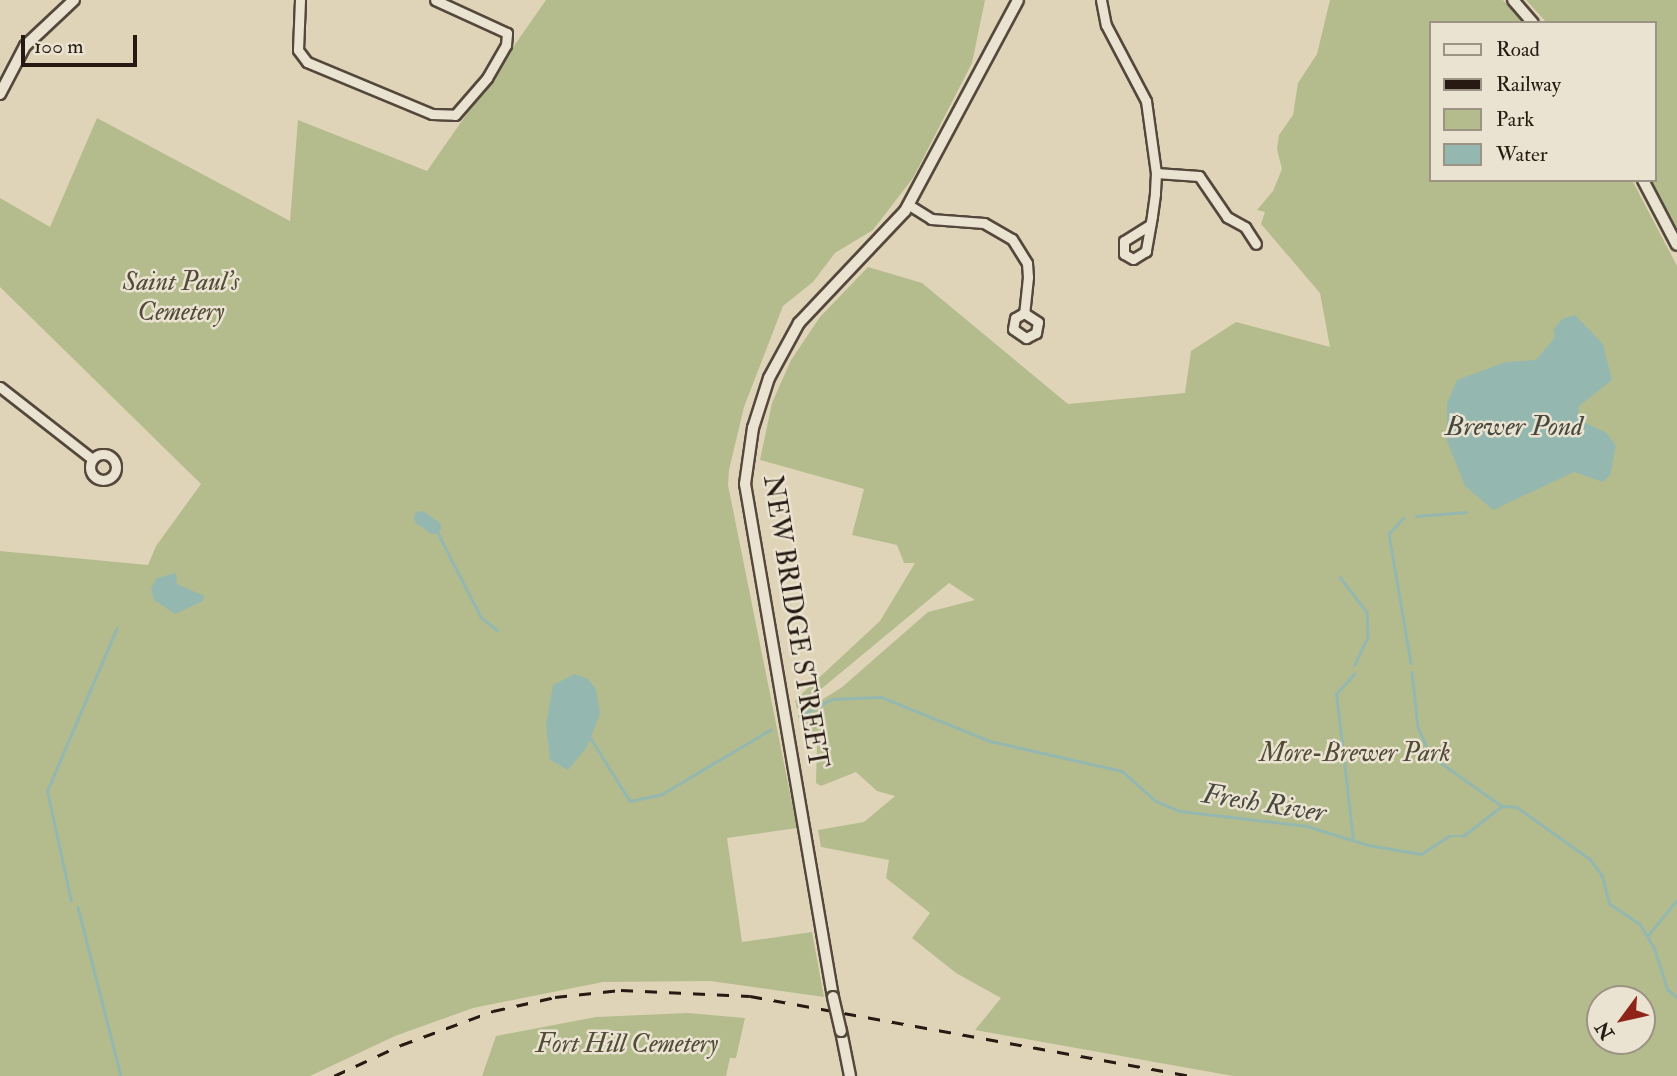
<!DOCTYPE html>
<html>
<head>
<meta charset="utf-8">
<style>
  body { margin:0 }
  #map { position:relative; width:1677px; height:1076px; overflow:hidden; background:#e0d4b8; font-family:"IM FELL Double Pica",serif }
  div>[style] { position:absolute }
  .green>* { inset:0; background:#b4bc8e }
  .water>* { inset:0; background:#94b8b0 }
  .stream>* { height:2.5px; margin:-1.25px; padding:0 1.25px; transform-origin:1.25px; border-radius:1.25px; background:#94b8b0 }
  .river>* { height:14px; margin:-7px; padding:0 7px; transform-origin:7px; border-radius:7px; background:#94b8b0 }
  .roads { filter:drop-shadow(2px 0 #54483c) drop-shadow(-2px 0 #54483c) drop-shadow(0 2px #54483c) drop-shadow(0 -2px #54483c) }
  .minor>* { height:9px; margin:-4.5px; padding:0 4.5px; transform-origin:4.5px; border-radius:4.5px; background:#ebe3d1 }
  .minor>.ring { margin:-4.5px; padding:0; box-sizing:content-box; background:none; border:9px solid #ebe3d1; border-radius:50% }
  .tertiary>* { height:10px; margin:-5px; padding:0 5px; transform-origin:5px; border-radius:5px; background:#ebe3d1 }
  .rail>* { height:2.5px; margin-top:-1.25px; transform-origin:0; background:repeating-linear-gradient(90deg,#261a12 0 12px,transparent 0 24px) }
  .bridges { filter:drop-shadow(2px 0 #54483c) drop-shadow(-2px 0 #54483c) drop-shadow(0 2px #54483c) drop-shadow(0 -2px #54483c) }
  .tertiary-bridge>* { height:10px; margin:-5px; padding:0 5px; transform-origin:5px; border-radius:5px; background:#ebe3d1 }
  span { translate:-50% -50%; white-space:nowrap; text-align:center; line-height:1.15; -webkit-text-stroke:5px #ebe3d1; paint-order:stroke }
  .park-label { font-size:26px; color:#514b37; font-style:italic }
  .street-label { font-size:26px; color:#261a12 }
  .water-label { font-size:28px; color:#474941; font-style:italic }
  .legend { position:absolute; left:1429px; top:21px; width:228px; height:161px; box-sizing:border-box; background:#ebe3d1; border:2px solid #9c9385; margin:0; padding:9px 12px; list-style:none; font-size:21px; color:#261a12 }
  .legend li { display:flex; align-items:center; gap:14px; height:35px }
  .legend b { width:35px; border:2px solid #9c9385 }
  .north { position:absolute; left:1586px; top:985px; width:70px; height:70px; box-sizing:border-box; background:#ebe3d1; border:2px solid #9c9385; border-radius:50%; rotate:237deg; font-size:19px; font-weight:700; line-height:28px; text-align:center; color:#261a12 }
  .north::after { content:''; display:block; margin:auto; width:24px; height:32px; background:#8f2418; clip-path:polygon(50% 0,100% 100%,50% 72%,0 100%) }
  .scale { position:absolute; left:21px; top:35px; width:116px; height:32px; box-sizing:border-box; border:4px solid #261a12; border-top:0; padding-left:9px; font-size:21px; line-height:24px; white-space:nowrap; color:#261a12; -webkit-text-stroke:5px #ebe3d1; paint-order:stroke }
</style>
</head>
<body>
<div id="map">
  <div class="green">
    <i style="clip-path:polygon(546px 0,985px 0,972px 63px,913px 178px,873px 230px,835px 253px,813px 282px,783px 306px,744px 407px,729px 470px,728px 485px,797px 828px,727px 838px,742px 942px,812px 932px,824px 997px,710px 981px,603px 982px,473px 1008px,395px 1036px,310px 1076px,0 1076px,0 551px,148px 565px,156px 546px,201px 484px,0 287px,0 198px,50px 227px,97px 118px,290px 221px,298px 120px,427px 171px)"></i>
    <i style="clip-path:polygon(evenodd,1330px 0,1503px 0,1523px 23px,1430px 23px,1430px 180px,1632px 180px,1677px 266px,1677px 1076px,1233px 1076px,975px 1030px,1001px 998px,956px 973px,912px 938px,930px 913px,886px 878px,889px 860px,821px 847px,818px 830px,864px 822px,895px 796px,877px 791px,856px 772px,821px 786px,816px 783px,817px 745px,800px 713px,841px 688px,928px 612px,975px 600px,949px 583px,797px 709px,795px 700px,880px 621px,915px 563px,904px 563px,897px 545px,852px 535px,864px 489px,760px 460px,772px 403px,791px 360px,820px 317px,868px 267px,922px 283px,1068px 404px,1185px 393px,1191px 351px,1236px 322px,1330px 347px,1320px 293px,1261px 224px,1265px 212px,1257px 210px,1273px 191px,1282px 169px,1277px 149px,1279px 135px,1293px 115px,1298px 83px,1317px 54px,1330px 0,1600px 999px,1642px 999px,1642px 1041px,1600px 1041px,1600px 999px)"></i>
    <i style="clip-path:polygon(1526px 0,1677px 0,1677px 228px,1651px 180px,1654px 23px,1547px 23px)"></i>
    <i style="clip-path:polygon(688px 1013px,745px 1018px,736px 1058px,730px 1058px,726px 1076px,482px 1076px,496px 1036px,596px 1017px)"></i>
  </div>
  <div class="water">
    <i style="clip-path:polygon(1575px 315px,1603px 344px,1612px 380px,1579px 406px,1578px 419px,1607px 433px,1616px 446px,1610px 475px,1603px 482px,1574px 472px,1493px 510px,1465px 486px,1447px 441px,1447px 403px,1457px 380px,1506px 362px,1536px 360px,1555px 337px,1553px 330px,1562px 319px)"></i>
    <i style="clip-path:polygon(176px 573px,177px 584px,204px 596px,203px 601px,175px 614px,154px 600px,151px 588px,157px 578px)"></i>
    <i style="clip-path:polygon(575px 674px,588px 679px,596px 689px,600px 714px,587px 747px,568px 770px,550px 760px,546px 724px,553px 685px)"></i>
  </div>
  <div class="stream">
    <i style="left:1416px;top:516px;width:50px;rotate:-4.6deg"></i>
    <i style="left:1404px;top:518px;width:22px;rotate:133deg"></i>
    <i style="left:1389px;top:534px;width:131px;rotate:80.3deg"></i>
    <i style="left:437px;top:531px;width:97px;rotate:62.9deg"></i>
    <i style="left:481px;top:617px;width:21px;rotate:39deg"></i>
    <i style="left:1340px;top:577px;width:44px;rotate:52.4deg"></i>
    <i style="left:1367px;top:612px;width:25px;rotate:88deg"></i>
    <i style="left:1368px;top:637px;width:31px;rotate:115deg"></i>
    <i style="left:1412px;top:672px;width:55px;rotate:83.8deg"></i>
    <i style="left:1418px;top:727px;width:32px;rotate:66deg"></i>
    <i style="left:1431px;top:756px;width:87px;rotate:35.2deg"></i>
    <i style="left:799px;top:716px;width:37px;rotate:-27deg"></i>
    <i style="left:832px;top:699px;width:49px;rotate:-2.3deg"></i>
    <i style="left:881px;top:697px;width:118px;rotate:22deg"></i>
    <i style="left:990px;top:741px;width:135px;rotate:12.8deg"></i>
    <i style="left:1122px;top:771px;width:45px;rotate:41.4deg"></i>
    <i style="left:1156px;top:801px;width:26px;rotate:23deg"></i>
    <i style="left:1180px;top:811px;width:128px;rotate:6.7deg"></i>
    <i style="left:1307px;top:826px;width:64px;rotate:17.3deg"></i>
    <i style="left:1368px;top:845px;width:54px;rotate:9.6deg"></i>
    <i style="left:1421px;top:854px;width:33px;rotate:-33deg"></i>
    <i style="left:1449px;top:836px;width:14px"></i>
    <i style="left:1463px;top:836px;width:49px;rotate:-37.6deg"></i>
    <i style="left:1502px;top:806px;width:15px;rotate:4deg"></i>
    <i style="left:1517px;top:807px;width:90px;rotate:35.5deg"></i>
    <i style="left:1590px;top:859px;width:20px;rotate:53deg"></i>
    <i style="left:1602px;top:875px;width:30px;rotate:75deg"></i>
    <i style="left:1610px;top:904px;width:36px;rotate:34deg"></i>
    <i style="left:1640px;top:924px;width:27px;rotate:59deg"></i>
    <i style="left:1654px;top:947px;width:45px;rotate:72deg"></i>
    <i style="left:1668px;top:990px;width:11px;rotate:38deg"></i>
    <i style="left:590px;top:737px;width:75px;rotate:58deg"></i>
    <i style="left:630px;top:801px;width:33px;rotate:-12deg"></i>
    <i style="left:662px;top:794px;width:126px;rotate:-30.7deg"></i>
    <i style="left:1353px;top:840px;width:147px;rotate:-96.6deg"></i>
    <i style="left:1336px;top:694px;width:27px;rotate:-48deg"></i>
    <i style="left:71px;top:901px;width:113px;rotate:-102.3deg"></i>
    <i style="left:47px;top:791px;width:177px;rotate:-66.8deg"></i>
    <i style="left:78px;top:907px;width:174px;rotate:75.7deg"></i>
    <i style="left:1648px;top:935px;width:45px;rotate:-50.4deg"></i>
  </div>
  <div class="river">
    <i style="left:421px;top:518px;width:16px;rotate:35deg"></i>
  </div>
  <div class="roads">
    <div class="minor">
      <i style="left:300px;top:0;width:50px;rotate:92.3deg"></i>
      <i style="left:298px;top:50px;width:15px;rotate:53deg"></i>
      <i style="left:307px;top:62px;width:135px;rotate:22.6deg"></i>
      <i style="left:432px;top:114px;width:23px;rotate:2deg"></i>
      <i style="left:455px;top:115px;width:49px;rotate:-49.1deg"></i>
      <i style="left:487px;top:78px;width:38px;rotate:-60deg"></i>
      <i style="left:506px;top:45px;width:12px;rotate:-85deg"></i>
      <i style="left:507px;top:33px;width:79px;rotate:-155.4deg"></i>
      <i style="left:1101px;top:0;width:25px;rotate:79deg"></i>
      <i style="left:1106px;top:25px;width:86px;rotate:62.2deg"></i>
      <i style="left:1146px;top:101px;width:73px;rotate:82.1deg"></i>
      <i style="left:1156px;top:173px;width:21px;rotate:93deg"></i>
      <i style="left:1155px;top:194px;width:22px;rotate:98deg"></i>
      <i style="left:1152px;top:216px;width:36px;rotate:100deg"></i>
      <i style="left:1146px;top:251px;width:15px;rotate:148deg"></i>
      <i style="left:1133px;top:259px;width:10px;rotate:-151deg"></i>
      <i style="left:1124px;top:254px;width:13px;rotate:-90deg"></i>
      <i style="left:1124px;top:241px;width:31px;rotate:-32deg"></i>
      <i style="left:1156px;top:173px;width:43px;rotate:4deg"></i>
      <i style="left:1199px;top:176px;width:50px;rotate:55.7deg"></i>
      <i style="left:1227px;top:217px;width:21px;rotate:29deg"></i>
      <i style="left:1245px;top:227px;width:20px;rotate:57deg"></i>
      <i style="left:909px;top:205px;width:26px;rotate:32deg"></i>
      <i style="left:931px;top:219px;width:53px;rotate:4.3deg"></i>
      <i style="left:984px;top:223px;width:32px;rotate:30deg"></i>
      <i style="left:1012px;top:239px;width:28px;rotate:58deg"></i>
      <i style="left:1027px;top:263px;width:14px;rotate:86deg"></i>
      <i style="left:1028px;top:277px;width:36px;rotate:96deg"></i>
      <i style="left:1024px;top:313px;width:10px;rotate:151deg"></i>
      <i style="left:1015px;top:318px;width:11px;rotate:100deg"></i>
      <i style="left:1013px;top:329px;width:16px;rotate:35deg"></i>
      <i style="left:1026px;top:338px;width:11px;rotate:-27deg"></i>
      <i style="left:1036px;top:333px;width:11px;rotate:-80deg"></i>
      <i style="left:1038px;top:322px;width:17px;rotate:-147deg"></i>
      <i style="left:0;top:387px;width:117px;rotate:38deg"></i>
      <i class="ring" style="left:90px;top:454px;width:17px;height:17px"></i>
    </div>
    <div class="tertiary">
      <i style="left:1513px;top:0;width:30px;rotate:49deg"></i>
      <i style="left:0;top:94px;width:54px;rotate:-62.5deg"></i>
      <i style="left:25px;top:46px;width:67px;rotate:-43.2deg"></i>
      <i style="left:1643px;top:180px;width:73px;rotate:62.4deg"></i>
      <i style="left:833px;top:997px;width:520px;rotate:-99.73deg"></i>
      <i style="left:745px;top:484px;width:57px;rotate:-81.9deg"></i>
      <i style="left:753px;top:428px;width:52px;rotate:-72.3deg"></i>
      <i style="left:769px;top:378px;width:63px;rotate:-61.4deg"></i>
      <i style="left:799px;top:323px;width:154px;rotate:-46.6deg"></i>
      <i style="left:905px;top:211px;width:239px;rotate:-61.8deg"></i>
      <i style="left:841px;top:1031px;width:46px;rotate:78.7deg"></i>
    </div>
  </div>
  <div class="rail">
    <i style="left:334px;top:1076px;width:74px;rotate:-24.8deg"></i>
    <i style="left:401px;top:1045px;width:98px;rotate:-20.3deg"></i>
    <i style="left:493px;top:1011px;width:64px;rotate:-12.7deg"></i>
    <i style="left:555px;top:997px;width:66px;rotate:-6.1deg"></i>
    <i style="left:621px;top:990px;width:129px;rotate:2.7deg"></i>
    <i style="left:750px;top:996px;width:448px;rotate:10.3deg"></i>
  </div>
  <div class="bridges">
    <div class="tertiary-bridge">
      <i style="left:833px;top:997px;width:35px;rotate:77deg"></i>
    </div>
  </div>
  <div class="park-label">
    <span style="left:181px;top:298px">Saint Paul's<br>Cemetery</span>
    <span style="left:1355px;top:754px">More-Brewer Park</span>
    <span style="left:627px;top:1045px">Fort Hill Cemetery</span>
  </div>
  <div class="street-label">
    <span style="left:794px;top:622px;rotate:81deg">NEW BRIDGE STREET</span>
  </div>
  <div class="water-label">
    <span style="left:1514px;top:427px">Brewer Pond</span>
    <span style="left:1264px;top:804px;rotate:9deg">Fresh River</span>
  </div>
  <ul class="legend">
  <li><b style="height:9px;background:#ebe3d1"></b>Road</li>
  <li><b style="height:9px;background:#261a12"></b>Railway</li>
  <li><b style="height:19px;background:#b4bc8e"></b>Park</li>
  <li><b style="height:19px;background:#94b8b0"></b>Water</li>
  </ul>
  <div class="north">N</div>
  <div class="scale">100 m</div>
</div>
</body>
</html>
